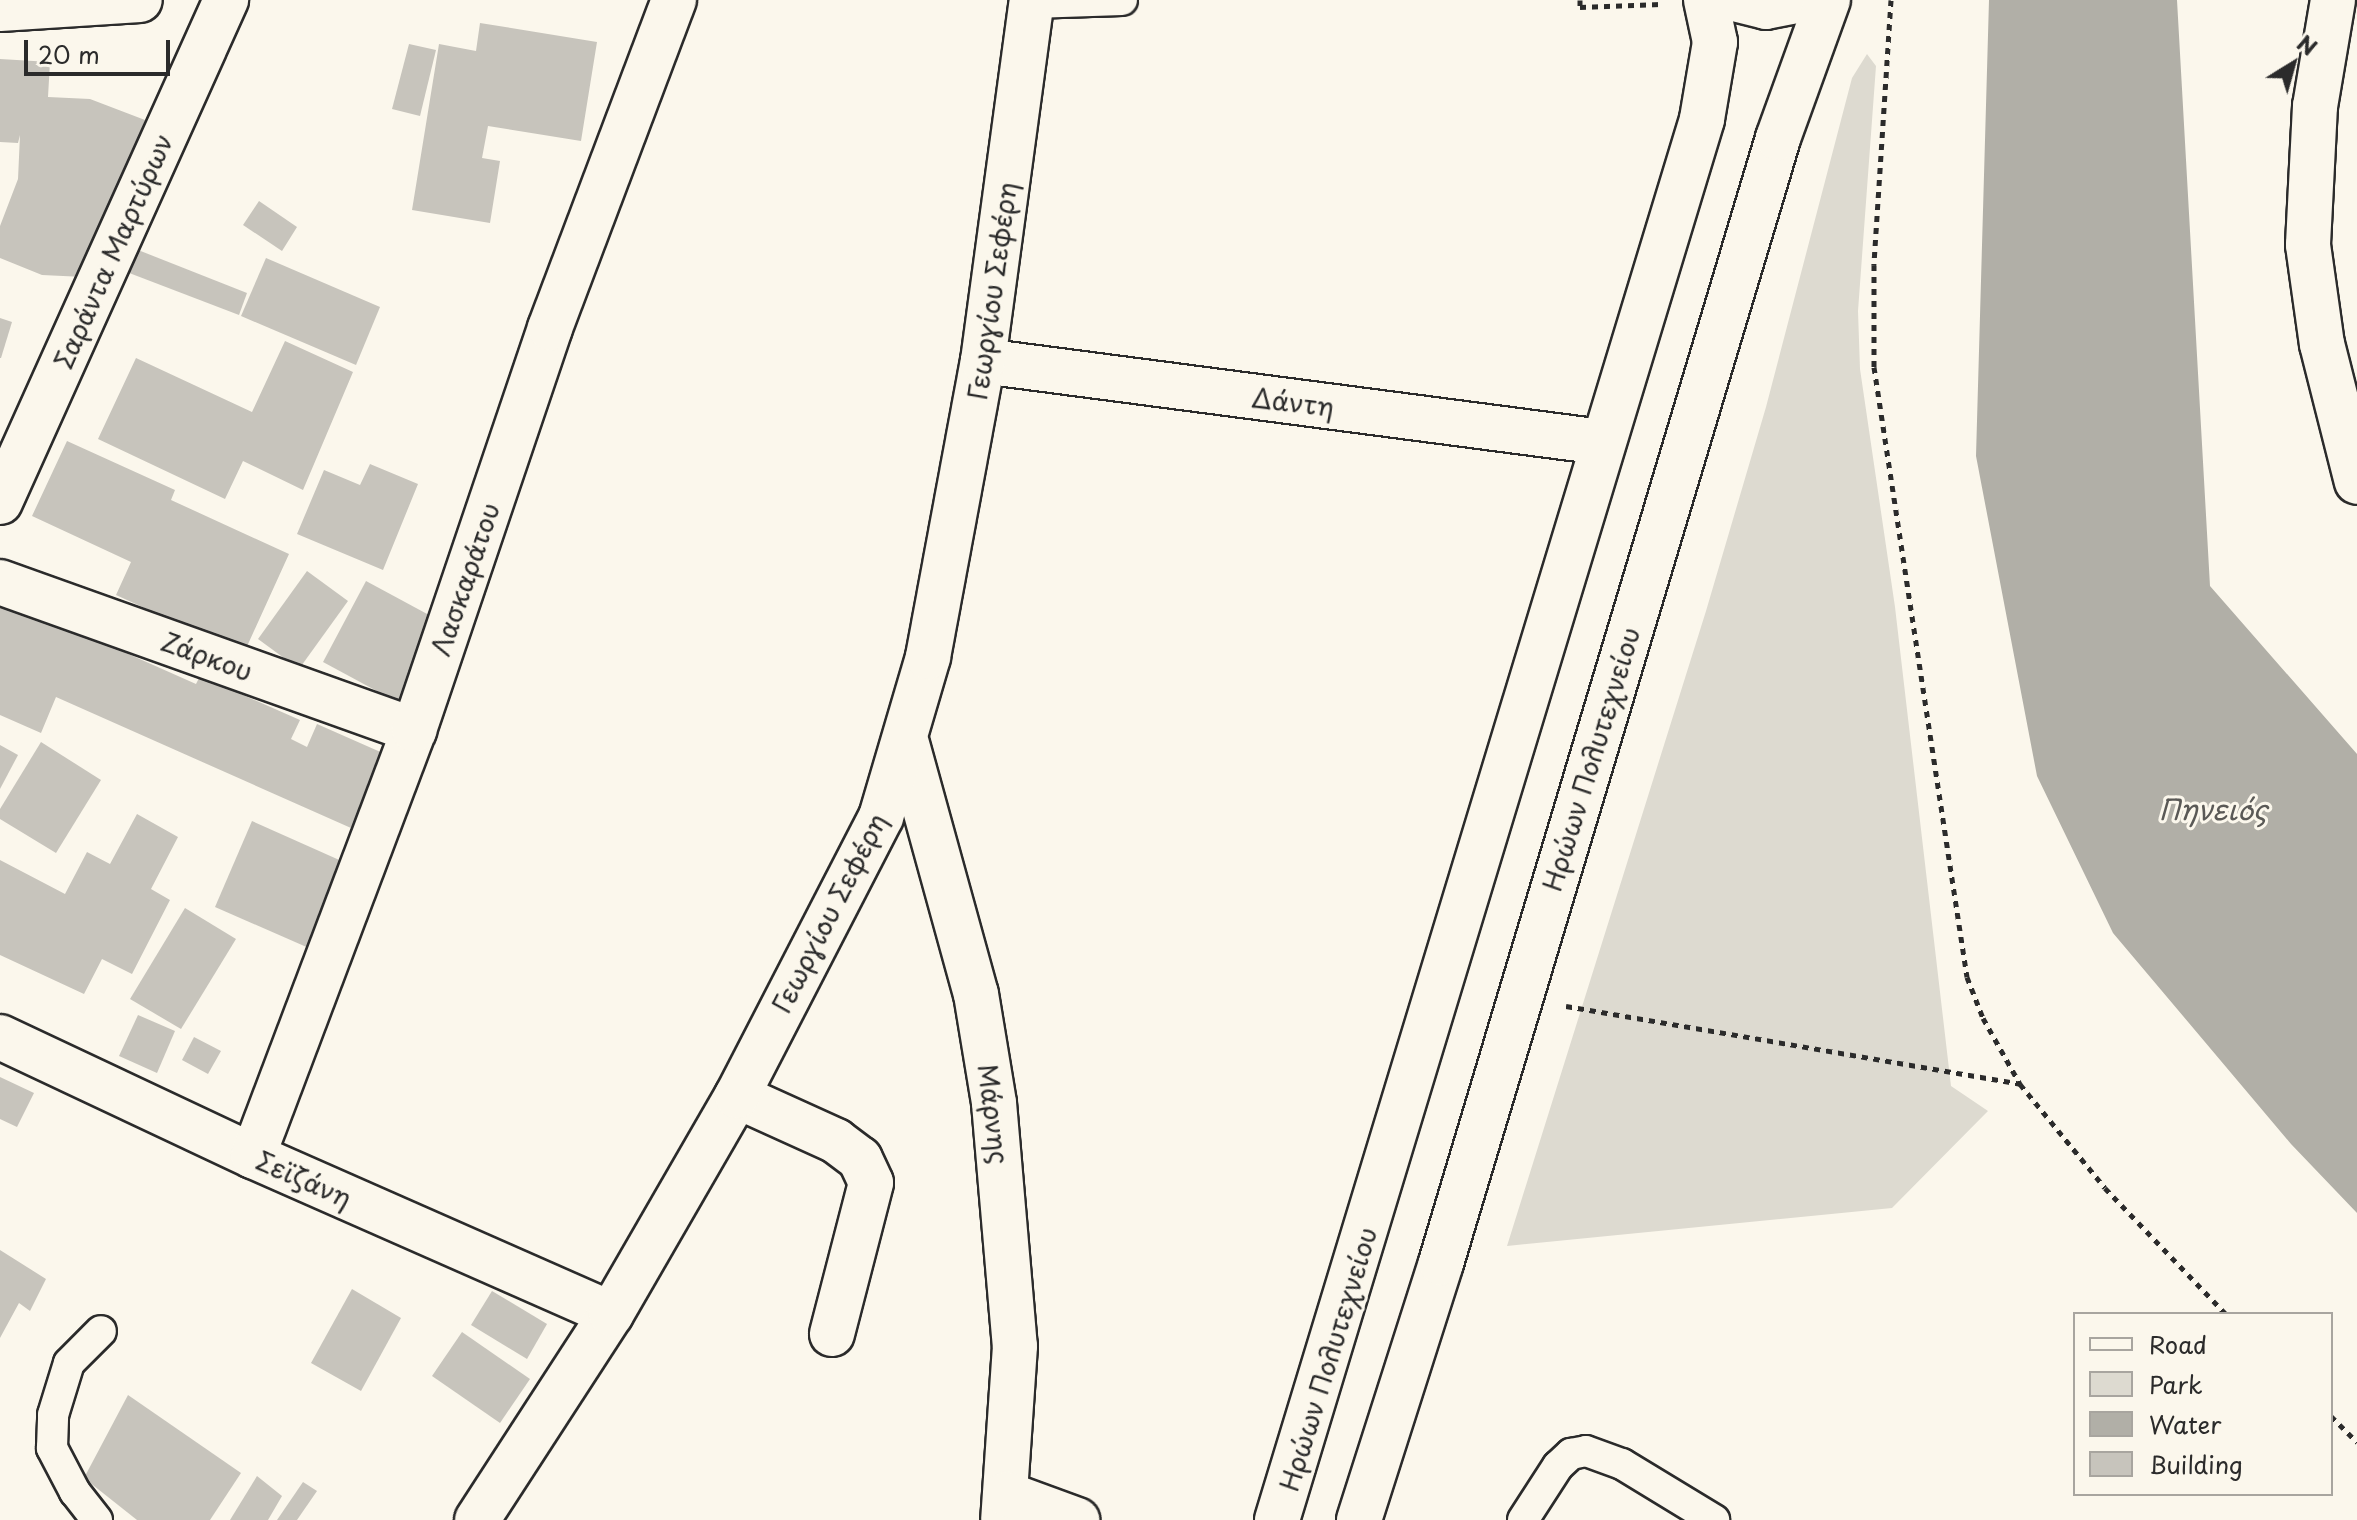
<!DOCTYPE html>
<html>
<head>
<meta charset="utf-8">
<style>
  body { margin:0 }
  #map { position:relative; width:2357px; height:1520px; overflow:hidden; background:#fbf7ec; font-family:"Playpen Sans",sans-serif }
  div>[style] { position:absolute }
  .green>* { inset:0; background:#dddad0 }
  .water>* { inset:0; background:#b1afa7 }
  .building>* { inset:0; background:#c7c4bc }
  .path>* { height:5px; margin-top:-2.5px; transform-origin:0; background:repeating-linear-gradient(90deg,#2b2b2b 0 6px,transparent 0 12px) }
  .roads { filter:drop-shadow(2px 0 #2b2b2b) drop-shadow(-2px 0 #2b2b2b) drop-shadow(0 2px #2b2b2b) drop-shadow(0 -2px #2b2b2b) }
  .lane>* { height:30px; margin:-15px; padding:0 15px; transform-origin:15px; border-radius:15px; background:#fbf7ec }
  .street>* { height:44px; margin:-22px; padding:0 22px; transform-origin:22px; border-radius:22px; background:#fbf7ec }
  .secondary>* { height:44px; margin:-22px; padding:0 22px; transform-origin:22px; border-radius:22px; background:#fbf7ec }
  .primary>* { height:44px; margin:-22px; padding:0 22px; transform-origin:22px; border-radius:22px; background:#fbf7ec }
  span { translate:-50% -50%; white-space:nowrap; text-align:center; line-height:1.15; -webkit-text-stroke:6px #fbf7ec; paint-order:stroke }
  .street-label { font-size:26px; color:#2b2b2b }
  .water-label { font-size:28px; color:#5a5956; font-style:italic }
  .legend { position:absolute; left:2073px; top:1312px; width:260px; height:184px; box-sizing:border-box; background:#fbf7ec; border:2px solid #a8a59f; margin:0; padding:10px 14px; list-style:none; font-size:24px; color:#2b2b2b }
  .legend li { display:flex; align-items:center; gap:16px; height:40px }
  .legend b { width:40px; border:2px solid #a8a59f }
  .north { position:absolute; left:2253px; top:24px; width:80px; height:80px; -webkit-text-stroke:6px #fbf7ec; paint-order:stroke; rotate:37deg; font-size:22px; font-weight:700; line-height:32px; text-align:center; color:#2b2b2b }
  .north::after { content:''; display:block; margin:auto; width:28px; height:36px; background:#2b2b2b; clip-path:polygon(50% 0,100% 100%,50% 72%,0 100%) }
  .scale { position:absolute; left:24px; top:40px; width:146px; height:36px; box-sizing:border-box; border:4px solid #2b2b2b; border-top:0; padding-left:10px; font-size:24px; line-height:28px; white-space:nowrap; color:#2b2b2b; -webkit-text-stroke:6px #fbf7ec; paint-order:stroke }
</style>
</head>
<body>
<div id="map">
  <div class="green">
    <i style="clip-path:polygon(1867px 54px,1876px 66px,1858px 311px,1860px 369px,1895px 607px,1951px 1086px,1988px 1111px,1892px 1208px,1507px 1246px,1706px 611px,1766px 407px,1852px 78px)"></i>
  </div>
  <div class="water">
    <i style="clip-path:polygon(1989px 0,2177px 0,2210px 586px,2357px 754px,2357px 1213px,2291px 1144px,2113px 933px,2037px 776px,1976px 456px)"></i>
  </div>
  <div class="building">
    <i style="clip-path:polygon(480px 23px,597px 42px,581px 141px,488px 126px,482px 158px,500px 161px,490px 223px,412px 210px,439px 44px,476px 51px)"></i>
    <i style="clip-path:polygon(409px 44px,436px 50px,420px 116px,392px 109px)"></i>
    <i style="clip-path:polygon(0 59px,50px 62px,48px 97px,90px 99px,145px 120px,84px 277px,42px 275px,0 258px,0 226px,18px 179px,20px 135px,18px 143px,0 142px)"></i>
    <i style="clip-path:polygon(259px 201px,297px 227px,282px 251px,243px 225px)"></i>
    <i style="clip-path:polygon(133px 248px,247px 293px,239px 315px,124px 271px)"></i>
    <i style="clip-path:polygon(266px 258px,380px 307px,356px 365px,241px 316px)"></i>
    <i style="clip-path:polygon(0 318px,12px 322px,1px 358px,0 358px)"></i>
    <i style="clip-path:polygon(285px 341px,353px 372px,303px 490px,243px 461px,225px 499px,98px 439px,136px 358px,252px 412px)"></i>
    <i style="clip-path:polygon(67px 441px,175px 490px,171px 500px,289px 554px,244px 653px,116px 595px,131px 562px,32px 516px)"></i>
    <i style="clip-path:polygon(370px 464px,418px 484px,383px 570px,297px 534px,324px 470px,360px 485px)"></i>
    <i style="clip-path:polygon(307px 571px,348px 601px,299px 669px,258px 639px)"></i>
    <i style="clip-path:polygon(366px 581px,442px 622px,399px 703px,323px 662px)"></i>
    <i style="clip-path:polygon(0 597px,196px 684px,200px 676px,300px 720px,291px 739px,307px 747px,317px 724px,385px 754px,351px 828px,56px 697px,41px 733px,0 715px)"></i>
    <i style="clip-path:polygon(41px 742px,101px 780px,56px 853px,0 819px,0 809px)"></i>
    <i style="clip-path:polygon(0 745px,18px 755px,0 789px)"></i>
    <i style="clip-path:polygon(137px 814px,178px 837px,151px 889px,170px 900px,132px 974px,102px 959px,84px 994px,0 955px,0 860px,65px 894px,87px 852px,110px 864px)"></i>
    <i style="clip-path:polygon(252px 821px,364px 871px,327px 956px,215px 907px)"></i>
    <i style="clip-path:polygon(185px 908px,236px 939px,181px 1029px,130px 999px)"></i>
    <i style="clip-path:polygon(138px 1015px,175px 1031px,157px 1073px,119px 1056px)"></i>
    <i style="clip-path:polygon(194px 1037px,221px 1051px,208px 1074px,182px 1060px)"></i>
    <i style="clip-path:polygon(0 1077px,34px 1093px,17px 1127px,0 1119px)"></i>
    <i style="clip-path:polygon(0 1250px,46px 1279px,30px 1311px,19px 1303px,0 1338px)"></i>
    <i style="clip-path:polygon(352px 1289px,401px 1318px,361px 1391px,311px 1363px)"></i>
    <i style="clip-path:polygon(492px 1291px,547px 1324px,527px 1359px,471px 1325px)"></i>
    <i style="clip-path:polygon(462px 1332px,530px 1379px,500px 1423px,432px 1376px)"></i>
    <i style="clip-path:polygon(128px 1395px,241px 1473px,210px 1520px,137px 1520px,84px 1478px)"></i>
    <i style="clip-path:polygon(257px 1476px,282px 1496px,268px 1520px,230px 1520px)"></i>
    <i style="clip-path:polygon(303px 1482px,317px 1491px,297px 1520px,277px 1520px)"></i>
  </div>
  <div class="path">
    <i style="left:1580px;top:0;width:7px;rotate:90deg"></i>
    <i style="left:1580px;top:7px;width:81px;rotate:-2.1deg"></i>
    <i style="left:1891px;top:0;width:266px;rotate:93.7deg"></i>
    <i style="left:1874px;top:265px;width:102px;rotate:90deg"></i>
    <i style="left:1874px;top:367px;width:617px;rotate:81.33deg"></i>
    <i style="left:1967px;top:977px;width:44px;rotate:68.7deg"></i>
    <i style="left:1983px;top:1018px;width:76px;rotate:60.7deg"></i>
    <i style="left:2020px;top:1084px;width:134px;rotate:50.7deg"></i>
    <i style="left:2105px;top:1188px;width:175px;rotate:46.2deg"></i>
    <i style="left:1566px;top:1006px;width:461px;rotate:9.7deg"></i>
    <i style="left:2331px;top:1416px;width:37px;rotate:45deg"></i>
  </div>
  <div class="roads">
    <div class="lane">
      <i style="left:1032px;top:3px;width:90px;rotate:-1.9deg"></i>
      <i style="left:97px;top:1520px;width:36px;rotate:-128deg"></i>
      <i style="left:75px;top:1492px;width:50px;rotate:-117.6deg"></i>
      <i style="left:52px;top:1448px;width:33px;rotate:-88deg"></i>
      <i style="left:53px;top:1415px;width:54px;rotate:-72.9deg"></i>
      <i style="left:69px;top:1363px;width:45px;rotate:-45deg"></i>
      <i style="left:1523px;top:1520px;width:64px;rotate:-57.1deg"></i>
      <i style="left:1558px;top:1466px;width:18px;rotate:-43deg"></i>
      <i style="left:1571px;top:1454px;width:15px;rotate:-11deg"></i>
      <i style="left:1586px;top:1451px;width:38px;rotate:20deg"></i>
      <i style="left:1622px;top:1464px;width:108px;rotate:31.3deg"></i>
    </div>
    <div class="street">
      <i style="left:2333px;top:0;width:108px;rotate:99.6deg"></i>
      <i style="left:2315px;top:106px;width:139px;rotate:92.9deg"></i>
      <i style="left:2308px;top:245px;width:100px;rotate:82deg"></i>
      <i style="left:2322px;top:344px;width:142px;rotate:75.8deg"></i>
      <i style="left:983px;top:361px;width:624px;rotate:7.46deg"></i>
      <i style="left:0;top:502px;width:551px;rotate:-65.76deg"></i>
      <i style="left:0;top:582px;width:440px;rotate:19.7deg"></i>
      <i style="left:907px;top:744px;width:259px;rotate:74.6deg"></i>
      <i style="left:976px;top:994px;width:110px;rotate:80.6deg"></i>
      <i style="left:994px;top:1103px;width:244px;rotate:85.1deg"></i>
      <i style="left:1015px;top:1346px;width:174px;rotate:93.9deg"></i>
      <i style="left:0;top:1037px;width:280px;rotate:25.2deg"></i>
      <i style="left:253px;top:1156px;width:391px;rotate:23.8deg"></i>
      <i style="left:737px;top:1096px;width:109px;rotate:24.4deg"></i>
      <i style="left:836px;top:1141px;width:30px;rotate:37deg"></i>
      <i style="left:860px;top:1159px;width:26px;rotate:65deg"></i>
      <i style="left:871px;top:1183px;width:156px;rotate:104.5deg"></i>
      <i style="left:253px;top:1156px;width:455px;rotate:-69.3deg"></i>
      <i style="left:414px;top:730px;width:424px;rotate:-71.3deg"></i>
      <i style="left:550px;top:328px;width:351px;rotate:-69.3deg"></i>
      <i style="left:1006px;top:1494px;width:76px;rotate:20.1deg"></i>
    </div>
    <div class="secondary">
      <i style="left:477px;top:1520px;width:246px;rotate:-57deg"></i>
      <i style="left:611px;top:1314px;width:252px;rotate:-60deg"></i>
      <i style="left:737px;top:1096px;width:314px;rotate:-62.7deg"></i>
      <i style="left:881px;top:817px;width:167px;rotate:-73.6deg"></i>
      <i style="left:928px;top:657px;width:301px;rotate:-79.5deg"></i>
      <i style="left:983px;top:361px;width:364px;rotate:-82.3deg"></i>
    </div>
    <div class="primary">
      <i style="left:1738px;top:0;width:29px;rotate:14deg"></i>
      <i style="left:1766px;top:7px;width:38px;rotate:-11deg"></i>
      <i style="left:0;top:9px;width:140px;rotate:-3.7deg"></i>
      <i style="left:1277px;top:1520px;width:1464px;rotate:-73.12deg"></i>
      <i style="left:1702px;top:119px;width:78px;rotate:-80.4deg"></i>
      <i style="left:1715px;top:42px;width:43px;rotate:-102.1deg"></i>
      <i style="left:1359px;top:1520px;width:270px;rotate:-72.3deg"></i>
      <i style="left:1441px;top:1263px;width:1174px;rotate:-73.32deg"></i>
      <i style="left:1778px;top:138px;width:147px;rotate:-70.1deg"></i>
    </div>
  </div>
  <div class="street-label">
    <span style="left:113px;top:251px;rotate:-66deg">Σαράντα Μαρτύρων</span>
    <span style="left:992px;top:291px;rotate:-82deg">Γεωργίου Σεφέρη</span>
    <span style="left:1293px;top:402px;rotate:7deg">Δάντη</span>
    <span style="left:465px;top:579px;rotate:-71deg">Λασκαράτου</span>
    <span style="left:207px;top:656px;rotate:20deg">Ζάρκου</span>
    <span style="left:1591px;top:759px;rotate:-73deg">Ηρώων Πολυτεχνείου</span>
    <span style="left:829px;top:913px;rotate:-63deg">Γεωργίου Σεφέρη</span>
    <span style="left:994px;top:1114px;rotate:83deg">Μάρνης</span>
    <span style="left:304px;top:1179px;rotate:24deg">Σεϊζάνη</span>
    <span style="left:1328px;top:1359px;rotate:-73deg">Ηρώων Πολυτεχνείου</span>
  </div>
  <div class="water-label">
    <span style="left:2213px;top:809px">Πηνειός</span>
  </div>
  <ul class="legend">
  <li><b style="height:10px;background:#fbf7ec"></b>Road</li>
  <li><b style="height:22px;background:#dddad0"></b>Park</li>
  <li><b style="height:22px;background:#b1afa7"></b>Water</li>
  <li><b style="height:22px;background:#c7c4bc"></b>Building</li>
  </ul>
  <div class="north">N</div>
  <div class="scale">20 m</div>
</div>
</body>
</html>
